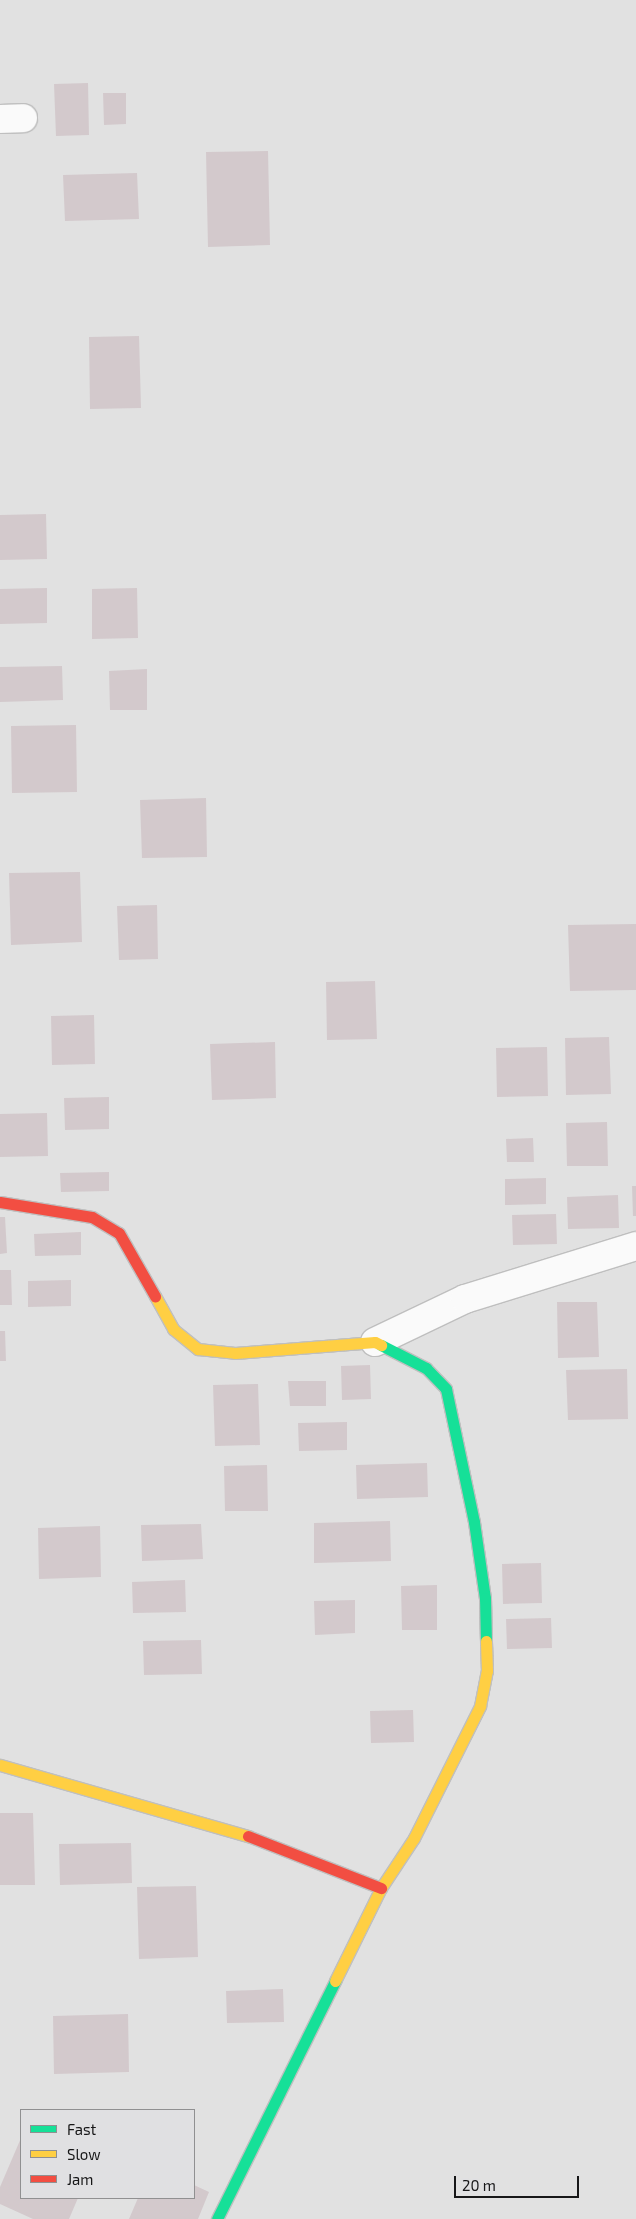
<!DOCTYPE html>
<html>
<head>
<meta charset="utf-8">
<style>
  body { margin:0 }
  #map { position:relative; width:636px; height:2219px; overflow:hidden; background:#e1e1e1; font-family:"Exo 2",sans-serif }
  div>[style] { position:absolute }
  .building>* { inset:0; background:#d3c9cc }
  .roads { filter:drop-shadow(1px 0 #bfbfbf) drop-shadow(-1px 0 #bfbfbf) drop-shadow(0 1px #bfbfbf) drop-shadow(0 -1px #bfbfbf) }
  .street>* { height:28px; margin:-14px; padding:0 14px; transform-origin:14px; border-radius:14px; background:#fafafa }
  .fast>* { height:11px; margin:-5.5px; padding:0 5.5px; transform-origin:5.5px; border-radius:5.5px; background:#16e098 }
  .slow>* { height:11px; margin:-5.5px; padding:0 5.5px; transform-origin:5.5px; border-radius:5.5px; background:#ffcf43 }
  .jam>* { height:11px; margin:-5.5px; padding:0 5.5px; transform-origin:5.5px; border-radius:5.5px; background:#f24e42 }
  span { translate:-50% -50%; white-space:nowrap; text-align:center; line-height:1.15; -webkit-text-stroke:5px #e0e0e2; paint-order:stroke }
  .legend { position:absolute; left:20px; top:2109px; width:175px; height:90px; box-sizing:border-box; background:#e0e0e2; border:1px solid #909091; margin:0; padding:6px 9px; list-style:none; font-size:15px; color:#171718 }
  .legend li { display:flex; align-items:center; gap:10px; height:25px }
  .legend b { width:25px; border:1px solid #909091 }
  .scale { position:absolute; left:454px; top:2176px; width:125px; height:22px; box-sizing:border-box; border:2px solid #171718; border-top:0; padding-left:6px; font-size:15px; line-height:18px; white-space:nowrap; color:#171718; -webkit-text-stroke:4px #e0e0e2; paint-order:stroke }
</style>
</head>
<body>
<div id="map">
  <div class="building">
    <i style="clip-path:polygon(88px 83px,89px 135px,56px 136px,54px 84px)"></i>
    <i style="clip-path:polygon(103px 93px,126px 93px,126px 124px,104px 125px)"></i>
    <i style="clip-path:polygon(268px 151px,270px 245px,208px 247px,206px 152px)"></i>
    <i style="clip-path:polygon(137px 173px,139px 219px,65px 221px,63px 175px)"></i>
    <i style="clip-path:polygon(139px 336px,141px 408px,90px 409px,89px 337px)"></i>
    <i style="clip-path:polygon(46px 514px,47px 559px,0 560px,0 515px)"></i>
    <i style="clip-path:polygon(47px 588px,47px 623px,0 624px,0 589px)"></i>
    <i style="clip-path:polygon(137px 588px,138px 638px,92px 639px,92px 589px)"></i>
    <i style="clip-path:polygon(62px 666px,63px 700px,0 702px,0 667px)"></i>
    <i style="clip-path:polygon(147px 669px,147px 710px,110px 710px,109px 671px)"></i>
    <i style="clip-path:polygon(76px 725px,77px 792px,12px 793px,11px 726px)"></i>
    <i style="clip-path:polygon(206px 798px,207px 857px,142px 858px,140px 800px)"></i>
    <i style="clip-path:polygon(80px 872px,82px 942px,11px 945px,9px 873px)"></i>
    <i style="clip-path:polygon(157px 905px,158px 959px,119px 960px,117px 906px)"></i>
    <i style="clip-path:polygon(636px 924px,636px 990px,570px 991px,568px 925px)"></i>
    <i style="clip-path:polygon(375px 981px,377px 1039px,327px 1040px,326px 982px)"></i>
    <i style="clip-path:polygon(94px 1015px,95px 1064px,52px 1065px,51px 1016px)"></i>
    <i style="clip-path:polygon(609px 1037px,611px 1094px,566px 1095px,565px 1038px)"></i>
    <i style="clip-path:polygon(275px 1042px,276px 1098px,212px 1100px,210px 1044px)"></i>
    <i style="clip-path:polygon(547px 1047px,548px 1096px,497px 1097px,496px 1048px)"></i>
    <i style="clip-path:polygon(109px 1097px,109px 1129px,65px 1130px,64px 1098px)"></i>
    <i style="clip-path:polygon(47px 1113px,48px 1156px,0 1157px,0 1114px)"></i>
    <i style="clip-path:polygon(607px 1122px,608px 1166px,567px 1166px,566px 1123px)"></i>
    <i style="clip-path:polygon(533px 1138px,534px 1162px,507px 1162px,506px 1139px)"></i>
    <i style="clip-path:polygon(109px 1172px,109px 1191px,61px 1192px,60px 1173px)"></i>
    <i style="clip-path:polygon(546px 1178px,546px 1204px,505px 1205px,505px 1179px)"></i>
    <i style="clip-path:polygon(632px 1186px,636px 1186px,636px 1216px,633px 1216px)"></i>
    <i style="clip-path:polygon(618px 1195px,619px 1228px,568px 1229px,567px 1197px)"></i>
    <i style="clip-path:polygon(556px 1214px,557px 1244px,513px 1245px,512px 1215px)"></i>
    <i style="clip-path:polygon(0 1217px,5px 1217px,7px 1253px,0 1254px)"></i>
    <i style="clip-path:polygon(81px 1232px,81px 1255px,35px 1256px,34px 1234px)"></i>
    <i style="clip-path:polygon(0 1270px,11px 1270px,12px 1305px,0 1305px)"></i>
    <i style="clip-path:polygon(71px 1280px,71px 1306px,28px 1307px,28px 1281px)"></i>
    <i style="clip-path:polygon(557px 1302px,597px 1302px,599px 1357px,558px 1358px)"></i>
    <i style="clip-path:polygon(0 1331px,5px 1331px,6px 1361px,0 1361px)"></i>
    <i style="clip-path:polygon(370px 1365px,371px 1399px,342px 1400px,341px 1366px)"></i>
    <i style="clip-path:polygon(627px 1369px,628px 1419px,568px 1420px,566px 1370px)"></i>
    <i style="clip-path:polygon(288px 1381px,326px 1381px,326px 1406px,290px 1406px)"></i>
    <i style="clip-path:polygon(258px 1384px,260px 1445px,215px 1446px,213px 1385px)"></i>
    <i style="clip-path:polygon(347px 1422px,347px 1450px,299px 1451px,298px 1423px)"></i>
    <i style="clip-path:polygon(427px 1463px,428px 1497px,357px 1499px,356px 1465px)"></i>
    <i style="clip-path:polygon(267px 1465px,268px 1511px,225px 1511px,224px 1466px)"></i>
    <i style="clip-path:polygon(390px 1521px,391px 1561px,314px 1563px,314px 1523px)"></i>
    <i style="clip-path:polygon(201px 1524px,203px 1559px,142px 1561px,141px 1525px)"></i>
    <i style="clip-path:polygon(100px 1526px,101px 1577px,39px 1579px,38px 1528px)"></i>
    <i style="clip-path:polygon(541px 1563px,542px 1603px,503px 1604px,502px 1564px)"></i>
    <i style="clip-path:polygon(185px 1580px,186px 1612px,133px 1613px,132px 1582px)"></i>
    <i style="clip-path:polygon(437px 1585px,437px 1630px,402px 1630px,401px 1586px)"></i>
    <i style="clip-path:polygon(355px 1600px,355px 1633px,315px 1635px,314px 1601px)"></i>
    <i style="clip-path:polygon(551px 1618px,552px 1648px,507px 1649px,506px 1619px)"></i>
    <i style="clip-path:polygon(201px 1640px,202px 1674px,144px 1675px,143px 1641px)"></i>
    <i style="clip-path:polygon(413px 1710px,414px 1742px,371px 1743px,370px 1711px)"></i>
    <i style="clip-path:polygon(0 1813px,33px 1813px,35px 1885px,0 1885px)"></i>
    <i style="clip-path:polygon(131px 1843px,132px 1883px,60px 1885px,59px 1844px)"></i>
    <i style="clip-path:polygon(196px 1886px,198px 1957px,139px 1959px,137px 1887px)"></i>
    <i style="clip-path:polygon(283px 1989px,284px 2022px,227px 2023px,226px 1991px)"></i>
    <i style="clip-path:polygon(128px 2014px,129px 2072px,54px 2074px,53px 2016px)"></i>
    <i style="clip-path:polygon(21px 2138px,21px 2198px,78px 2198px,69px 2219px,33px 2219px,0 2204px,0 2187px)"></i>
    <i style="clip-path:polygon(194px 2185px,209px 2192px,198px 2219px,129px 2219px,138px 2198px,194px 2198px)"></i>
  </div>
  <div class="roads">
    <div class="street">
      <i style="left:0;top:119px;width:23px;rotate:-2deg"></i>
      <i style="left:375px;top:1342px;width:100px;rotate:-25.5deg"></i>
      <i style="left:465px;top:1299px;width:179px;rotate:-17.2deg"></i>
    </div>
    <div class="fast">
      <i style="left:381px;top:1345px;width:51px;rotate:27.1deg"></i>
      <i style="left:426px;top:1368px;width:29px;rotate:46deg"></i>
      <i style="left:446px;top:1389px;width:136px;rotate:78.1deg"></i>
      <i style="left:474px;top:1522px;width:77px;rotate:81.8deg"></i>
      <i style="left:485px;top:1598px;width:43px;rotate:88.7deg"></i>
      <i style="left:217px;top:2219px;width:266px;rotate:-63.6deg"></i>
    </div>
    <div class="slow">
      <i style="left:155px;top:1296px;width:38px;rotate:61deg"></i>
      <i style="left:173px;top:1329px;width:32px;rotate:39deg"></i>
      <i style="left:198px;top:1349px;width:37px;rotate:6deg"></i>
      <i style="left:235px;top:1353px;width:140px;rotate:-4.5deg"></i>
      <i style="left:375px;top:1342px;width:7px;rotate:27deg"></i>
      <i style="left:0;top:1765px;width:258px;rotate:16deg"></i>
      <i style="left:335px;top:1981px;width:104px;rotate:-63.7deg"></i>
      <i style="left:381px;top:1888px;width:60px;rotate:-56.6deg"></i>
      <i style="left:414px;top:1838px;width:148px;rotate:-63.4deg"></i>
      <i style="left:480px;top:1706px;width:36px;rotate:-79deg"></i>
      <i style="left:487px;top:1671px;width:30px;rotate:-92deg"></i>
    </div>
    <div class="jam">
      <i style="left:0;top:1202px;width:93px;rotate:9.3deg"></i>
      <i style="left:92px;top:1217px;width:31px;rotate:31deg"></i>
      <i style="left:119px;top:1233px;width:73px;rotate:60.3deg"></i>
      <i style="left:248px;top:1836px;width:143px;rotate:21.4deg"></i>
    </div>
  </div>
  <ul class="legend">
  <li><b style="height:6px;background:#16e098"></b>Fast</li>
  <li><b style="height:6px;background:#ffcf43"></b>Slow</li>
  <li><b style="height:6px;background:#f24e42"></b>Jam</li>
  </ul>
  <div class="scale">20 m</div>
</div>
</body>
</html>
